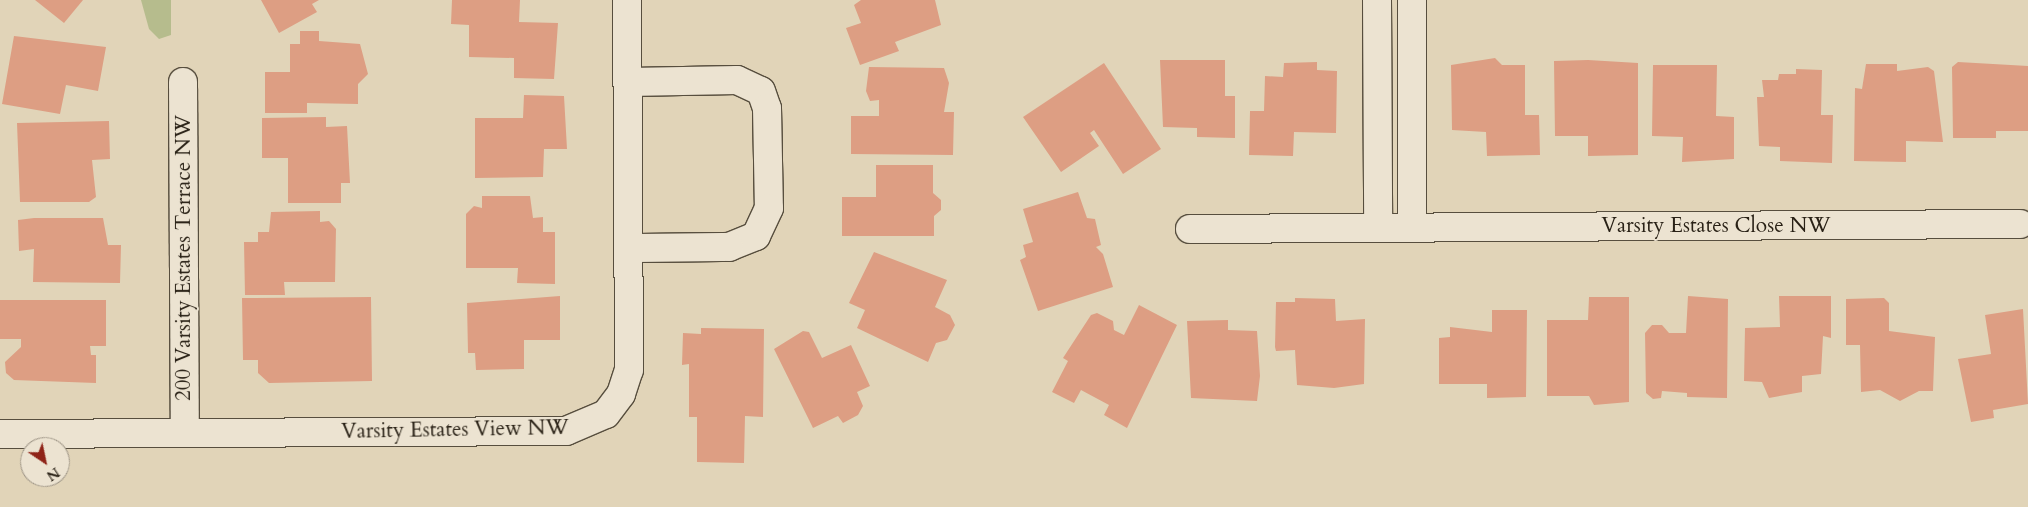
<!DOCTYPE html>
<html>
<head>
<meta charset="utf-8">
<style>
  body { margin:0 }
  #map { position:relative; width:2028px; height:507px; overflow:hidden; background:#e1d4b8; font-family:Cardo,serif }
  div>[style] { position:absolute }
  .green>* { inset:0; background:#b6bc8d }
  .building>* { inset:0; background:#dd9e83 }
  .roads { filter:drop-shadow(1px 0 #574e3e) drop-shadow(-1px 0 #574e3e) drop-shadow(0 1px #574e3e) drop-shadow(0 -1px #574e3e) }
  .minor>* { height:28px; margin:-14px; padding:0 14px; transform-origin:14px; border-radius:14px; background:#ece3d1 }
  span { translate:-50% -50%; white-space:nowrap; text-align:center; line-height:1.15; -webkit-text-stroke:4px #ece3d1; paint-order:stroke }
  .street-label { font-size:21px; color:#292116 }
  .north { position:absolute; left:20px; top:437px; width:50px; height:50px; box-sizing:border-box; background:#ece3d1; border:1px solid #9e9586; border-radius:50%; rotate:146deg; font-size:14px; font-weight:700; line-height:20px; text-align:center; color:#292116 }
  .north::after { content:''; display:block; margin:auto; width:18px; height:22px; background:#8f2418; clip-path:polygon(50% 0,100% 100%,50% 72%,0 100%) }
</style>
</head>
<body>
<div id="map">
  <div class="green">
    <i style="clip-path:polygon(141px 0,171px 0,171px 35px,159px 39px,149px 29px)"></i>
  </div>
  <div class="building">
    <i style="clip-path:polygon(35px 0,83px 0,64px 23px)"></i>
    <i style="clip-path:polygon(261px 0,319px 0,312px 4px,317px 12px,279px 33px)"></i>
    <i style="clip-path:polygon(452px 0,520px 0,519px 22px,558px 23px,554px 79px,514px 78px,514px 58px,469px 57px,469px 25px,451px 24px)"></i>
    <i style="clip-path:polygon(861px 0,935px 0,941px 25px,895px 42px,899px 51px,860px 65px,846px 28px,861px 23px,854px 5px)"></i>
    <i style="clip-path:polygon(300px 31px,319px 31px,319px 41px,360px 44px,368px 74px,358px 84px,358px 104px,307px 103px,307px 113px,265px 113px,265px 72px,290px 72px,290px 44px,300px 44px)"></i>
    <i style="clip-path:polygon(14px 36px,106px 47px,98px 91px,66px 85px,60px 114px,2px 104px)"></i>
    <i style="clip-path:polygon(1495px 58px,1502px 65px,1525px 65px,1525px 115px,1539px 115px,1540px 155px,1487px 156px,1486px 132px,1452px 130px,1451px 65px)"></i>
    <i style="clip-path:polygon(1160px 60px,1225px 60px,1225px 96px,1235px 96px,1235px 138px,1197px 137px,1197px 128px,1163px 127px)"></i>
    <i style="clip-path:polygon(1588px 60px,1638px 63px,1638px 155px,1588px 156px,1588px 136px,1555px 136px,1554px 61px)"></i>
    <i style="clip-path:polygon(1317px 62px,1317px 70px,1337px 71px,1336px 133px,1294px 132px,1293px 156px,1249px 155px,1250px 111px,1264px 111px,1265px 76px,1283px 77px,1284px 63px)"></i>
    <i style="clip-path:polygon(1958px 62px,2028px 66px,2028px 131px,1996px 131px,1996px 138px,1953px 138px,1952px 67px)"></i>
    <i style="clip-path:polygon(1104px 63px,1161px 149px,1123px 174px,1094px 130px,1090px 133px,1099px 146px,1061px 172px,1023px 117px)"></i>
    <i style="clip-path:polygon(1866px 64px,1897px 64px,1897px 71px,1928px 67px,1934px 71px,1943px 142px,1906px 141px,1906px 162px,1854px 161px,1855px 88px,1862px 89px)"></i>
    <i style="clip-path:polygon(1653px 65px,1717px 65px,1716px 116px,1734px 117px,1734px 159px,1682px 162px,1683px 137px,1652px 136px)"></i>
    <i style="clip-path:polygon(869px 67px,944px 68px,949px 83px,944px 112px,954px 112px,953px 155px,851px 154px,851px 116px,879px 116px,879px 100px,870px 101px,866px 91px)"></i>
    <i style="clip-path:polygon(1796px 69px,1822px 70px,1821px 115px,1833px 115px,1832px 163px,1780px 161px,1780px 147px,1759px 146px,1757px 97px,1764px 97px,1762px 80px,1778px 80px,1779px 74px,1796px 74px)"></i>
    <i style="clip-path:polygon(524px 95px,564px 96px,567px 149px,544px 149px,543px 177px,475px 178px,475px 118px,523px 118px)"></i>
    <i style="clip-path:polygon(326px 117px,326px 127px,347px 126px,350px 183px,341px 183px,341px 203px,288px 203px,288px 158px,262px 158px,262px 118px)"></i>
    <i style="clip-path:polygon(109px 121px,110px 159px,92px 160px,96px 197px,89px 202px,20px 202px,17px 123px)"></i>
    <i style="clip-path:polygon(876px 165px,933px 165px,933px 193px,941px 200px,941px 210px,934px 216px,934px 236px,842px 236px,842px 197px,876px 197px)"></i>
    <i style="clip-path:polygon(1078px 192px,1087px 218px,1095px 219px,1101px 245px,1096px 247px,1103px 254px,1113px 287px,1038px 311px,1020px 260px,1026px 257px,1023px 245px,1033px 242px,1023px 209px)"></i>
    <i style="clip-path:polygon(482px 196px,530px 196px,533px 218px,543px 217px,543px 232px,555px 232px,555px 284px,517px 283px,518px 268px,466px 268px,466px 214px,474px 206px,482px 208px)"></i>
    <i style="clip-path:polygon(320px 211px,320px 222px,329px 221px,336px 229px,335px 282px,284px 282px,285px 295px,245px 295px,244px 242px,258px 242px,258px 232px,269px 232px,271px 212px)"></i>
    <i style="clip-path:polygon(34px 218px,103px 218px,108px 245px,121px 245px,120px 283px,33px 282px,34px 249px,19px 251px,18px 220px)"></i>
    <i style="clip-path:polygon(874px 252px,947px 280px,935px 307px,950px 315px,955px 325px,947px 340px,936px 343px,928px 362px,857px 328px,865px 310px,849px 303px)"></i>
    <i style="clip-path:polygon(560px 296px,560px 340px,524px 340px,524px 369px,476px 370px,475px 353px,468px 353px,467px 303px)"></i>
    <i style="clip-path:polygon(1688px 296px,1728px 299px,1727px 398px,1687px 397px,1687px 393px,1662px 391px,1661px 398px,1653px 399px,1646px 393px,1645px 333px,1652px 325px,1662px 325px,1669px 333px,1686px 333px)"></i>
    <i style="clip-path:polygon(1779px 296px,1831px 296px,1831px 338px,1823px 336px,1821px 374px,1802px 376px,1802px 392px,1769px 398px,1762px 382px,1744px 381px,1745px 328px,1780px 327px)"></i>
    <i style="clip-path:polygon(371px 297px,372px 381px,269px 383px,258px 373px,258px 360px,243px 360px,242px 298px)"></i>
    <i style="clip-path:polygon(1589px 297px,1629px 297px,1629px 402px,1594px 405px,1589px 396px,1547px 396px,1547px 320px,1588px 320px)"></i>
    <i style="clip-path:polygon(1295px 298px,1335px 299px,1336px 321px,1365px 319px,1364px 384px,1334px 388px,1297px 385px,1295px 350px,1276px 351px,1275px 347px,1276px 302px,1295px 302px)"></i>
    <i style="clip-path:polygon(1884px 298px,1889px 303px,1889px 331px,1935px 337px,1933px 391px,1919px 391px,1900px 401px,1880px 390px,1861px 392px,1860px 345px,1846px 345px,1846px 299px)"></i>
    <i style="clip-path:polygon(0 300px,106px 300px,106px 346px,90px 346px,91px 355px,96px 355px,96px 383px,14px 380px,6px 373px,5px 362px,21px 347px,21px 339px,0 339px)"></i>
    <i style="clip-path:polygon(1139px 305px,1177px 325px,1127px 428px,1104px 415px,1109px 405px,1081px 390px,1074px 403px,1052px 392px,1068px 361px,1063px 358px,1091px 315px,1097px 313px,1113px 321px,1114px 330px,1124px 335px)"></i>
    <i style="clip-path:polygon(2023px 309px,2028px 404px,1993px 410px,1994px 418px,1971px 422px,1958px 359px,1991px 354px,1985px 315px)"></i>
    <i style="clip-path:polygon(1492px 310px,1527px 310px,1526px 397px,1487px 398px,1487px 384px,1439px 384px,1439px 338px,1450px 337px,1450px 327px,1492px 332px)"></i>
    <i style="clip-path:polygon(1228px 320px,1228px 330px,1257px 331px,1260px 376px,1257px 401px,1191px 398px,1187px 321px)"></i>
    <i style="clip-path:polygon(701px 328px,764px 329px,763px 417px,745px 416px,744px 463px,697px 462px,697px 417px,689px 417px,689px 364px,682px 365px,683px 333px,701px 334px)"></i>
    <i style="clip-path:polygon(803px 331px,809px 332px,822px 358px,851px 345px,870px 386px,857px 392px,863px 406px,858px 415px,843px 423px,838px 416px,813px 428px,774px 349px)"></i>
  </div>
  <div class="roads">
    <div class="minor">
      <i style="left:1377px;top:0;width:227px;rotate:89.7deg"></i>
      <i style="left:1412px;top:0;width:227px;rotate:90deg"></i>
      <i style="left:183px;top:82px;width:351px;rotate:89.7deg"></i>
      <i style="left:629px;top:82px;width:108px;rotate:-1.1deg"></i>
      <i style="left:737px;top:80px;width:26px;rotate:25deg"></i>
      <i style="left:761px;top:91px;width:18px;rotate:71deg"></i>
      <i style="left:767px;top:108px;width:100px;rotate:88.9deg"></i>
      <i style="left:769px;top:208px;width:31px;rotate:115deg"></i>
      <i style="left:756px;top:236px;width:29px;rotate:158deg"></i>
      <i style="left:729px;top:247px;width:99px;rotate:179.4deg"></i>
      <i style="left:1190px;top:229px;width:830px;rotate:-0.35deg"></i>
      <i style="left:0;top:434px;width:566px;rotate:-0.3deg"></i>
      <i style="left:566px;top:431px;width:43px;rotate:-23deg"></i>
      <i style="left:606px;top:414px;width:25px;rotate:-53deg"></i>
      <i style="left:621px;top:394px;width:25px;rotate:-72deg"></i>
      <i style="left:629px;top:370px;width:370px;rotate:-90.3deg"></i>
    </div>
  </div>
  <div class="street-label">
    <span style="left:1716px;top:226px">Varsity Estates Close NW</span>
    <span style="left:184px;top:258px;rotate:-90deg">200 Varsity Estates Terrace NW</span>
    <span style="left:455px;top:430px;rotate:-1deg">Varsity Estates View NW</span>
  </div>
  <div class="north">N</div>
</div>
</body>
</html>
